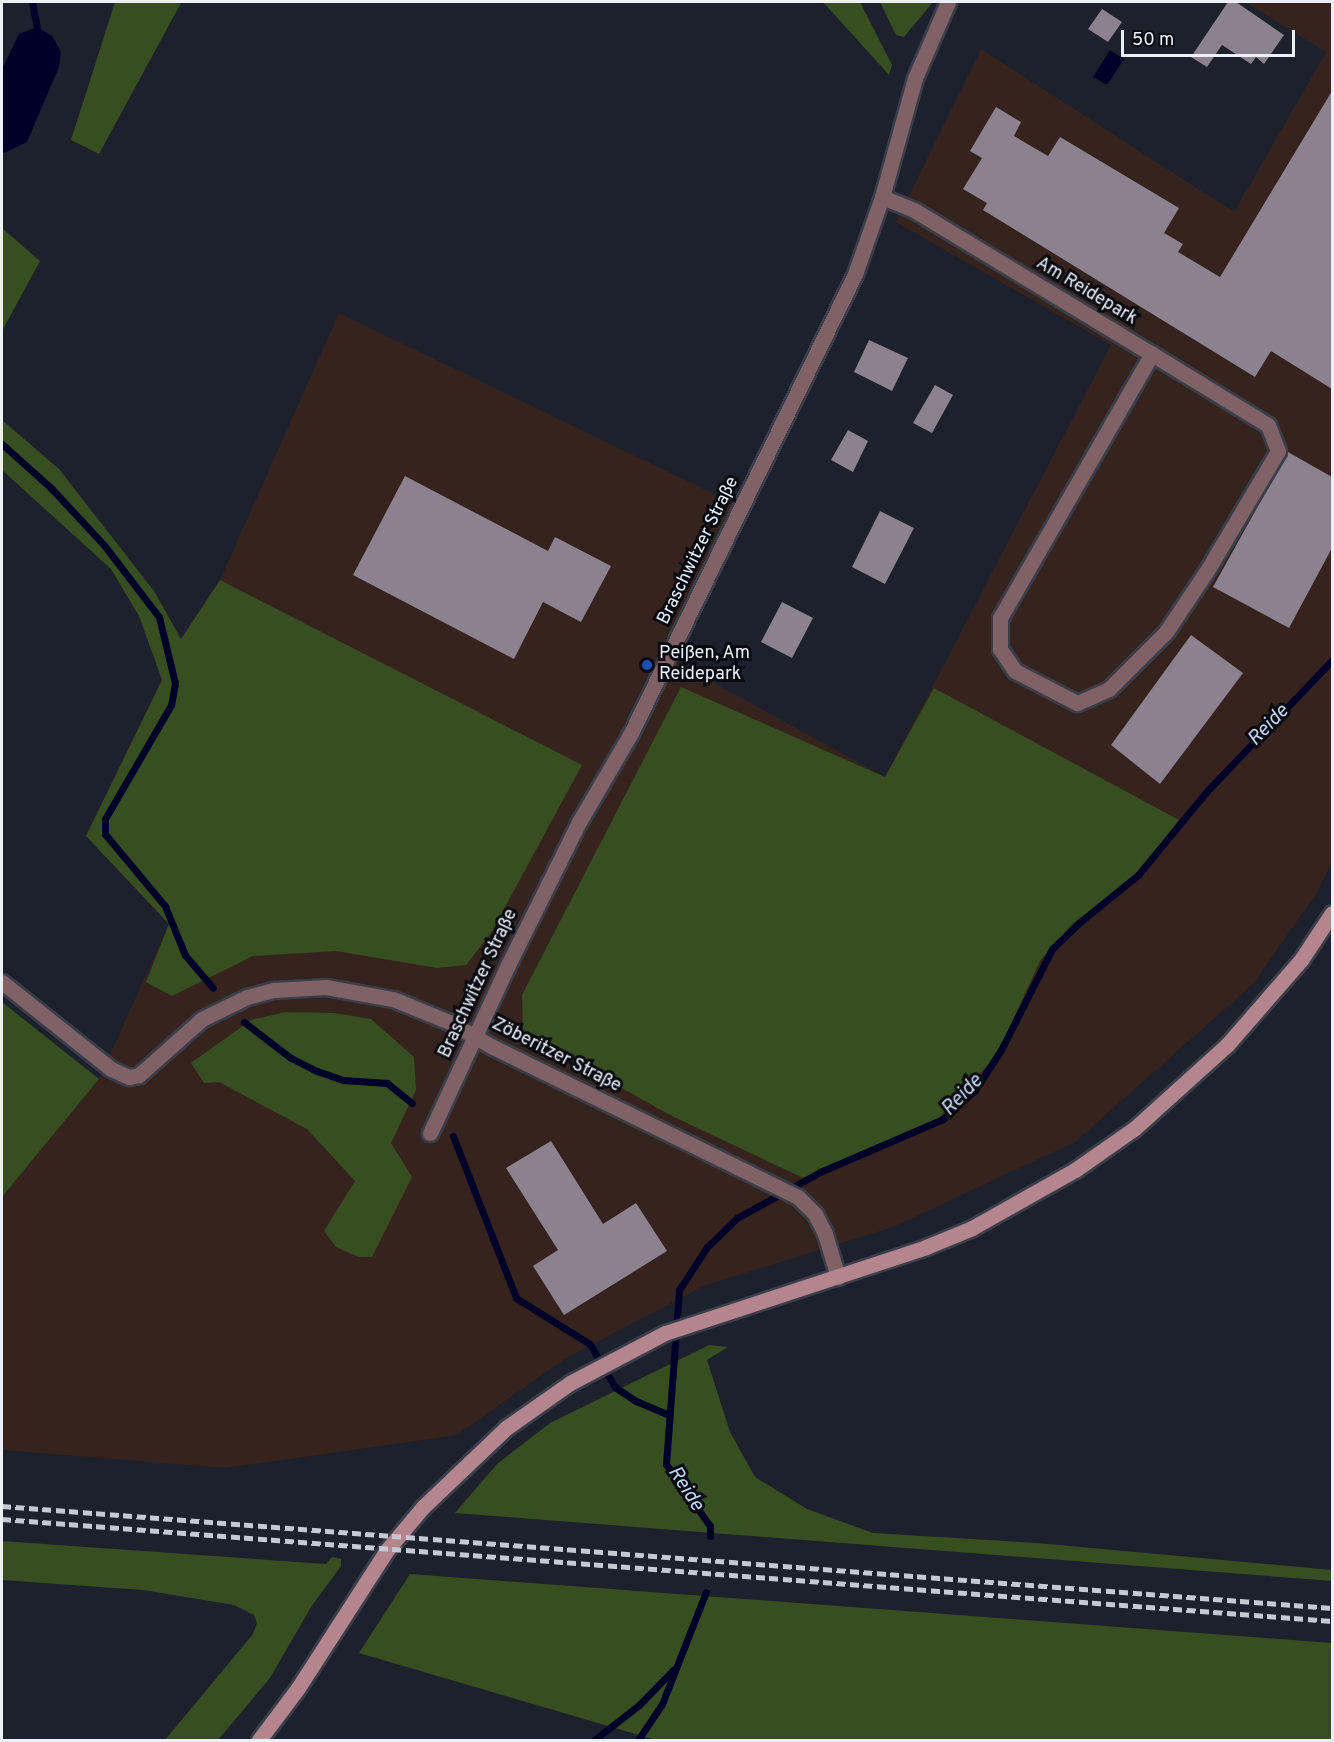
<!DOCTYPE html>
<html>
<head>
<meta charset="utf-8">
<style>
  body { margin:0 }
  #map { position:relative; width:1334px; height:1742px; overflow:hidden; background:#1c212d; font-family:Overpass,sans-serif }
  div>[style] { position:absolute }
  .commercial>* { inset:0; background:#36231e }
  .green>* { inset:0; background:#374e21 }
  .water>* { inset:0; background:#000129 }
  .stream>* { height:7px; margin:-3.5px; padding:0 3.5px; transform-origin:3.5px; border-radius:3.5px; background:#000129 }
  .building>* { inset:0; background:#8c818e }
  .roads { filter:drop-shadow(2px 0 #393e4a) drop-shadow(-2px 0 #393e4a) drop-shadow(0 2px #393e4a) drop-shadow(0 -2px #393e4a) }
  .minor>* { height:15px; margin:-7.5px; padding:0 7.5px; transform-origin:7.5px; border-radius:7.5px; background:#7f6166 }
  .secondary>* { height:15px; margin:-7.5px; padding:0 7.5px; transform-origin:7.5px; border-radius:7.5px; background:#b4858d }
  .rail>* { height:4.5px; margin-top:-2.25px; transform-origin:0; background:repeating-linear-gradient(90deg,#c5c9d3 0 9px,transparent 0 13.5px) }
  .dots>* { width:16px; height:16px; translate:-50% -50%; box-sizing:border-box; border:3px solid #090b10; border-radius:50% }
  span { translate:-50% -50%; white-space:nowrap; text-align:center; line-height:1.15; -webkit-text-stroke:6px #090b10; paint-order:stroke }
  .street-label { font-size:18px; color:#ecf0f9 }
  .poi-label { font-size:18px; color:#ecf0f9 }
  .left { translate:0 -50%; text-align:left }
  .water-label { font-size:20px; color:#c4d6f5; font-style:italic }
  .frame { position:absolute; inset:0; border:3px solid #ecf0f9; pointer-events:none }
  .scale { position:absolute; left:1121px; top:30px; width:174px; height:27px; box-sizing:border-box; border:3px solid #ecf0f9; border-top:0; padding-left:8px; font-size:18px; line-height:21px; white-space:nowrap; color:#ecf0f9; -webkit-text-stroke:4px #090b10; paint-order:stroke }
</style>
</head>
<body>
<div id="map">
  <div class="commercial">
    <i style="clip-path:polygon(1245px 2px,1332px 2px,1332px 862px,1316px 894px,1252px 985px,1075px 1142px,893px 1227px,703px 1286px,563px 1360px,457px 1435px,225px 1468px,2px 1450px,2px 1197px,99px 1079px,169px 924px,86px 836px,181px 640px,220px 580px,339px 313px,747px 510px,678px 663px,885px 777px,1111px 345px,896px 222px,981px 49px,1234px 212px,1326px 52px)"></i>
  </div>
  <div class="green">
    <i style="clip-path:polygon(115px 2px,193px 2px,181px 3px,99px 154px,71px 140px)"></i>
    <i style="clip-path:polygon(823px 2px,860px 2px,892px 65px,889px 75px)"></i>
    <i style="clip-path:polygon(880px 2px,933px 2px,904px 37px,896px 35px)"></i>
    <i style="clip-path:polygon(2px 228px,40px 261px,2px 331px)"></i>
    <i style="clip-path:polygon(2px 420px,59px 469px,154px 591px,181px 639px,220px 580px,582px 765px,491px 933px,466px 965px,437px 968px,336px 951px,253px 956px,172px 996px,146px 982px,169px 924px,86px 836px,162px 680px,139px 616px,111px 569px,2px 470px)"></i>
    <i style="clip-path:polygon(681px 687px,885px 777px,934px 688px,1179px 820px,1134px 878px,1072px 924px,1040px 961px,997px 1055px,938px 1119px,803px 1178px,668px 1114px,523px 1032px,522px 995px)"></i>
    <i style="clip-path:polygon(2px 1002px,99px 1079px,2px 1197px)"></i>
    <i style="clip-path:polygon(286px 1012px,334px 1013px,371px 1019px,414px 1057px,416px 1090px,391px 1143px,412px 1177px,372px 1257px,359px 1257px,336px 1247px,324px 1231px,355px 1181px,307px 1129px,219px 1082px,204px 1083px,191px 1063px,251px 1020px)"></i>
    <i style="clip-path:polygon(709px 1345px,728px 1347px,707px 1360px,730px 1432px,755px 1477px,807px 1509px,873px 1533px,1037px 1543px,1332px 1570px,1332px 1581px,455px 1513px,497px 1464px,550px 1423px)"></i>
    <i style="clip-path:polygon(2px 1541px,326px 1564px,332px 1557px,341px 1559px,341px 1566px,311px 1607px,270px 1678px,218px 1740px,165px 1740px,253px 1634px,257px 1623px,254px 1615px,234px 1605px,143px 1590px,2px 1580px)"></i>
    <i style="clip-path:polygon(410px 1574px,1332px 1643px,1332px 1740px,656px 1740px,359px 1653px)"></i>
  </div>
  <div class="water">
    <i style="clip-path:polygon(37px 27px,52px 36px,61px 52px,59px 67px,27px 142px,2px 154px,2px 69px,19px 34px)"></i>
    <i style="clip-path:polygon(1110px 50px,1124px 59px,1107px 85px,1093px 77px)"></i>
  </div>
  <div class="stream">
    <i style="left:32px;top:2px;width:25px;rotate:79deg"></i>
    <i style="left:2px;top:444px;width:66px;rotate:41.9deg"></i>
    <i style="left:51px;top:488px;width:78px;rotate:47.1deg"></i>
    <i style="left:104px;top:545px;width:91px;rotate:52.6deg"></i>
    <i style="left:159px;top:617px;width:68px;rotate:76.4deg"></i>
    <i style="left:175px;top:683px;width:22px;rotate:100deg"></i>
    <i style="left:171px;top:705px;width:132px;rotate:120.1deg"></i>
    <i style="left:105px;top:819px;width:15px;rotate:90deg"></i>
    <i style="left:105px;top:834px;width:94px;rotate:50.2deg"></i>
    <i style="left:165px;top:906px;width:53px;rotate:67.8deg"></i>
    <i style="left:185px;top:955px;width:43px;rotate:49.7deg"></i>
    <i style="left:244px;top:1022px;width:59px;rotate:37.5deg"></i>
    <i style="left:291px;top:1058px;width:29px;rotate:27deg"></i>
    <i style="left:317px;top:1071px;width:28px;rotate:19deg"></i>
    <i style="left:343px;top:1080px;width:44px;rotate:3.9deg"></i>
    <i style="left:387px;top:1083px;width:32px;rotate:39deg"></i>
    <i style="left:453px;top:1136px;width:174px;rotate:68.7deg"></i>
    <i style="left:516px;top:1298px;width:87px;rotate:31.9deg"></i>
    <i style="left:590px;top:1344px;width:50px;rotate:59.8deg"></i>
    <i style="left:615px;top:1387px;width:25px;rotate:34deg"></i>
    <i style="left:636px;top:1401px;width:34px;rotate:23deg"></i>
    <i style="left:710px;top:1536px;width:10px;rotate:-90deg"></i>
    <i style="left:710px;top:1526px;width:76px;rotate:-125.4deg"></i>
    <i style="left:666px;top:1464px;width:174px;rotate:-85.7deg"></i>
    <i style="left:679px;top:1290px;width:51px;rotate:-56.9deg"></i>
    <i style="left:707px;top:1247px;width:42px;rotate:-44deg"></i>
    <i style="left:737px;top:1218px;width:95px;rotate:-29deg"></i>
    <i style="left:820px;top:1172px;width:134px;rotate:-23.3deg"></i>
    <i style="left:943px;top:1119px;width:43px;rotate:-42.2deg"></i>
    <i style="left:975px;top:1090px;width:48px;rotate:-57deg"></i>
    <i style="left:1001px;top:1050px;width:113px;rotate:-63.2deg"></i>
    <i style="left:1052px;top:949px;width:39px;rotate:-44deg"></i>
    <i style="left:1080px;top:922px;width:75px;rotate:-39deg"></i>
    <i style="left:1138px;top:875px;width:109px;rotate:-50.6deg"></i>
    <i style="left:1207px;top:791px;width:181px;rotate:-46.3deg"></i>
    <i style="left:594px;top:1740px;width:57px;rotate:-37.9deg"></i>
    <i style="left:639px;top:1705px;width:50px;rotate:-45.8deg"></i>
    <i style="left:638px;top:1740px;width:43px;rotate:-56.3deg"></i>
    <i style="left:662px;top:1704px;width:120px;rotate:-68.6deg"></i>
  </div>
  <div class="building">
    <i style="clip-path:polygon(1228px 2px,1236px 2px,1284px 35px,1264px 64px,1256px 57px,1251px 64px,1222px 45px,1207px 67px,1191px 57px)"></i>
    <i style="clip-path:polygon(1102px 9px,1122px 22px,1108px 42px,1088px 29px)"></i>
    <i style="clip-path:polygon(1332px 91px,1332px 389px,1271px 351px,1255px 377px,983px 210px,987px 203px,963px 189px,982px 158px,970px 151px,996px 107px,1021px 122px,1014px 136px,1048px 156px,1060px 137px,1179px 208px,1164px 233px,1183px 244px,1178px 252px,1220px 277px)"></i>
    <i style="clip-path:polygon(869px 340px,908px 358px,892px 391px,854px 372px)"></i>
    <i style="clip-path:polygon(935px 385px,953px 395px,932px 433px,913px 423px)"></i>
    <i style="clip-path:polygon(848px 430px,868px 441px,853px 472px,831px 460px)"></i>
    <i style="clip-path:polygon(1288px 452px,1332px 477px,1332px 548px,1289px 628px,1213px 587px)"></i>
    <i style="clip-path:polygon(405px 476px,548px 551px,555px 537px,611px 566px,581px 622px,543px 602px,514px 659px,353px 575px)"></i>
    <i style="clip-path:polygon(880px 511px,914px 528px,885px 584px,852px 567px)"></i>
    <i style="clip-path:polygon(782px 602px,813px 618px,792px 658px,761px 642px)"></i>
    <i style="clip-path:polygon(1191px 635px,1243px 673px,1160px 784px,1111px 745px)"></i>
    <i style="clip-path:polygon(551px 1141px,603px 1224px,636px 1203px,667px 1251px,564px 1315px,533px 1266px,558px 1250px,506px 1168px)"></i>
  </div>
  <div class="roads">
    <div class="minor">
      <i style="left:882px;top:197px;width:35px;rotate:22deg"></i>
      <i style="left:914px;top:210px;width:278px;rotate:31.2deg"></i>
      <i style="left:1152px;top:354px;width:136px;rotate:31.5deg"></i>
      <i style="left:1268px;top:425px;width:28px;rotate:69deg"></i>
      <i style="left:1278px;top:451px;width:137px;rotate:120.7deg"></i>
      <i style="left:1208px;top:569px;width:76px;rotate:123.7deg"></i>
      <i style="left:1166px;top:632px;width:81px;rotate:135deg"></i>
      <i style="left:1109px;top:689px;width:35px;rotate:156deg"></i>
      <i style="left:1077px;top:703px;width:70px;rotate:-152.7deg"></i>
      <i style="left:1015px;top:671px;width:27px;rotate:-124deg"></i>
      <i style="left:1000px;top:649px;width:31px;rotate:-90deg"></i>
      <i style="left:1000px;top:618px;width:305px;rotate:-60.1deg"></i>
      <i style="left:2px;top:982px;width:139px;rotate:38.6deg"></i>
      <i style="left:111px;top:1069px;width:20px;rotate:24deg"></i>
      <i style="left:129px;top:1077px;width:10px;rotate:-11deg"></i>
      <i style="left:139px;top:1075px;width:84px;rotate:-41.6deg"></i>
      <i style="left:202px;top:1019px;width:50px;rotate:-26.1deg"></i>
      <i style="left:247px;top:997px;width:28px;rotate:-15deg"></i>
      <i style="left:274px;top:990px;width:52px;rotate:-3.3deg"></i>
      <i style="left:326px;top:987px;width:68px;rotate:10.2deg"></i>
      <i style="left:393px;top:999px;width:61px;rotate:22.3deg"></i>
      <i style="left:449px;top:1022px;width:51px;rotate:29.6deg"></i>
      <i style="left:493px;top:1047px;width:340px;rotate:26.2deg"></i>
      <i style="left:798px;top:1197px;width:24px;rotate:45deg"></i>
      <i style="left:815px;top:1214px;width:22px;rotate:63deg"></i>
      <i style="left:825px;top:1234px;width:45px;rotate:73.2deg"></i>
      <i style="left:430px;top:1133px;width:185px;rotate:-65.1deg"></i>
      <i style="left:508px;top:965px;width:160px;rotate:-63.6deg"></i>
      <i style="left:579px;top:822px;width:103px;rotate:-59.7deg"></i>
      <i style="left:631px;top:733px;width:511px;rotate:-63.99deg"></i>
      <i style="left:855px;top:274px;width:82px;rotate:-70.7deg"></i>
      <i style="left:882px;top:197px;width:123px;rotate:-74.5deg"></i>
      <i style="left:915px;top:78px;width:83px;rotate:-66.5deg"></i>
    </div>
    <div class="secondary">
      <i style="left:259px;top:1740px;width:65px;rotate:-53.1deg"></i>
      <i style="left:298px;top:1688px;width:164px;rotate:-57.2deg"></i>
      <i style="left:387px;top:1550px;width:56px;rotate:-50.1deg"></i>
      <i style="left:423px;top:1507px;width:115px;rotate:-43.6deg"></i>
      <i style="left:506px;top:1428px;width:78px;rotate:-35.1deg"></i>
      <i style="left:570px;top:1383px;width:107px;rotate:-27.8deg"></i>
      <i style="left:665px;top:1333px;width:275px;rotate:-18.2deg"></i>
      <i style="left:926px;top:1247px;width:50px;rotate:-22.4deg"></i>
      <i style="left:972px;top:1228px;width:118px;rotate:-29.4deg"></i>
      <i style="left:1075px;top:1170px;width:73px;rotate:-35deg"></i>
      <i style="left:1135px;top:1128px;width:124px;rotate:-42.1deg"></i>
      <i style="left:1227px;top:1045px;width:113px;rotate:-49deg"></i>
      <i style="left:1301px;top:960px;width:56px;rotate:-56.6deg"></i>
    </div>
  </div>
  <div class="rail">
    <i style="left:2px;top:1506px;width:1334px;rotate:4.39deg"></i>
    <i style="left:2px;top:1519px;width:1334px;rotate:4.39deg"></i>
  </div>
  <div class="dots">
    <i style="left:647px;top:665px;background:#1a4fb4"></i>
  </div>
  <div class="street-label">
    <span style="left:1086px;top:292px;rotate:31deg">Am Reidepark</span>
    <span style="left:699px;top:551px;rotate:-64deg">Braschwitzer Straße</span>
    <span style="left:479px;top:984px;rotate:-65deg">Braschwitzer Straße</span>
    <span style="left:556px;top:1056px;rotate:27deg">Zöberitzer Straße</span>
  </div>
  <div class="poi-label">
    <span class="left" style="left:659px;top:665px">Peißen, Am<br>Reidepark</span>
  </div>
  <div class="water-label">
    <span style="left:1269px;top:726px;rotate:-46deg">Reide</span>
    <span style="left:963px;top:1096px;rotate:-46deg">Reide</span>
    <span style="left:685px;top:1489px;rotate:57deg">Reide</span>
  </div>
  <div class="frame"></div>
  <div class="scale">50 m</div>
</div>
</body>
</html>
